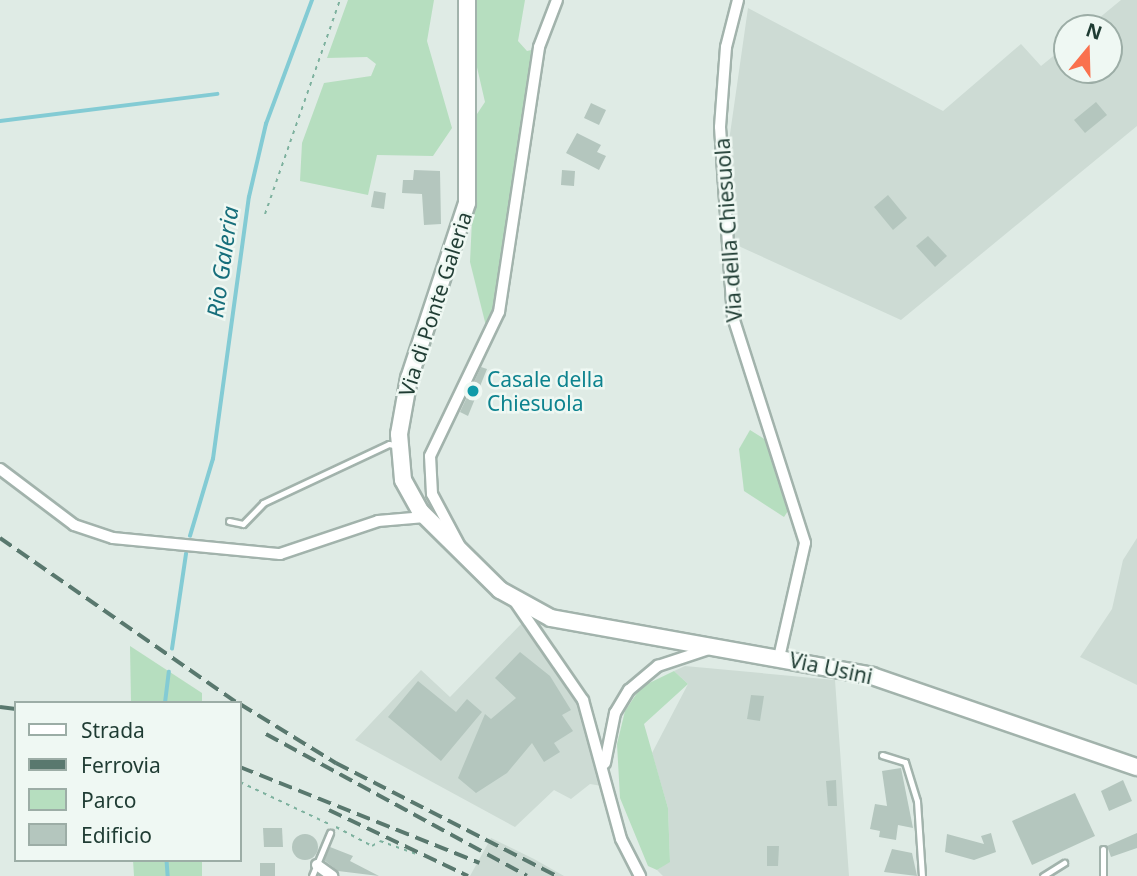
<!DOCTYPE html>
<html>
<head>
<meta charset="utf-8">
<style>
  body { margin:0 }
  #map { position:relative; width:1137px; height:876px; overflow:hidden; background:#dfebe5; font-family:"Noto Sans",sans-serif }
  div>[style] { position:absolute }
  .built>* { inset:0; background:#cddbd4 }
  .green>* { inset:0; background:#b6debf }
  .stream>* { height:3.5px; margin:-1.75px; padding:0 1.75px; transform-origin:1.75px; border-radius:1.75px; background:#83cbd4 }
  .building>* { inset:0; background:#b4c6be }
  .round { border-radius:50% }
  .path>* { height:2px; margin-top:-1px; transform-origin:0; background:repeating-linear-gradient(90deg,#7db19e 0 3.5px,transparent 0 8.5px) }
  .roads { filter:drop-shadow(2px 0 #a2b3ac) drop-shadow(-2px 0 #a2b3ac) drop-shadow(0 2px #a2b3ac) drop-shadow(0 -2px #a2b3ac) }
  .service>* { height:5px; margin:-2.5px; padding:0 2.5px; transform-origin:2.5px; border-radius:2.5px; background:#fff }
  .minor>* { height:10px; margin:-5px; padding:0 5px; transform-origin:5px; border-radius:5px; background:#fff }
  .secondary>* { height:16px; margin:-8px; padding:0 8px; transform-origin:8px; border-radius:8px; background:#fff }
  .rail>* { height:3.5px; margin-top:-1.75px; transform-origin:0; background:repeating-linear-gradient(90deg,#59786e 0 14px,transparent 0 21px) }
  .dots>* { width:19px; height:19px; translate:-50% -50%; box-sizing:border-box; border:4px solid #eff8f3; border-radius:50% }
  span { translate:-50% -50%; white-space:nowrap; text-align:center; line-height:1.15; -webkit-text-stroke:5px #eff8f3; paint-order:stroke }
  .street-label { font-size:21px; color:#1f3c33 }
  .culture-label { font-size:21px; color:#0d838f }
  .left { translate:0 -50%; text-align:left }
  .water-label { font-size:23px; color:#166e7b; font-style:italic }
  .legend { position:absolute; left:14px; top:701px; width:228px; height:161px; box-sizing:border-box; background:#eff8f3; border:2px solid #9cada6; margin:0; padding:9px 12px; list-style:none; font-size:21px; color:#1f3c33 }
  .legend li { display:flex; align-items:center; gap:14px; height:35px }
  .legend b { width:35px; border:2px solid #9cada6 }
  .north { position:absolute; left:1053px; top:14px; width:70px; height:70px; box-sizing:border-box; background:#eff8f3; border:2px solid #9cada6; border-radius:50%; rotate:19deg; font-size:19px; font-weight:700; line-height:28px; text-align:center; color:#1f3c33 }
  .north::after { content:''; display:block; margin:auto; width:24px; height:32px; background:#fa714e; clip-path:polygon(50% 0,100% 100%,50% 72%,0 100%) }
</style>
</head>
<body>
<div id="map">
  <div class="built">
    <i style="clip-path:polygon(1121px 0,1137px 0,1137px 126px,901px 320px,732px 243px,728px 148px,748px 8px,943px 111px,1021px 44px,1041px 66px,1067px 45px,1067px 70px,1109px 70px,1109px 28px,1087px 28px)"></i>
    <i style="clip-path:polygon(1137px 538px,1137px 685px,1080px 657px,1112px 609px,1123px 560px)"></i>
    <i style="clip-path:polygon(522px 623px,579px 705px,602px 786px,590px 784px,571px 799px,554px 790px,515px 827px,355px 740px,421px 670px,450px 697px)"></i>
    <i style="clip-path:polygon(685px 666px,835px 680px,849px 876px,663px 876px,657px 870px,670px 861px,668px 808px,652px 753px,688px 684px,674px 671px)"></i>
    <i style="clip-path:polygon(491px 838px,534px 859px,564px 876px,470px 876px)"></i>
  </div>
  <div class="green">
    <i style="clip-path:polygon(348px 0,434px 0,427px 41px,452px 128px,433px 156px,377px 155px,368px 195px,300px 181px,302px 143px,324px 83px,371px 76px,376px 64px,367px 57px,327px 58px)"></i>
    <i style="clip-path:polygon(476px 0,525px 0,518px 41px,527px 51px,536px 49px,502px 287px,487px 330px,470px 262px,477px 114px,485px 102px,476px 63px)"></i>
    <i style="clip-path:polygon(750px 430px,769px 442px,792px 505px,784px 517px,744px 491px,739px 449px)"></i>
    <i style="clip-path:polygon(130px 646px,202px 693px,202px 703px,131px 703px)"></i>
    <i style="clip-path:polygon(674px 671px,688px 684px,644px 724px,668px 808px,670px 862px,657px 870px,648px 866px,620px 798px,617px 744px,625px 711px,641px 687px)"></i>
    <i style="clip-path:polygon(133px 860px,202px 860px,202px 876px,134px 876px)"></i>
  </div>
  <div class="stream">
    <i style="left:0;top:121px;width:219px;rotate:-7.1deg"></i>
    <i style="left:190px;top:536px;width:80px;rotate:-73.4deg"></i>
    <i style="left:213px;top:459px;width:264px;rotate:-82.2deg"></i>
    <i style="left:249px;top:197px;width:75px;rotate:-76.9deg"></i>
    <i style="left:266px;top:124px;width:132px;rotate:-69.6deg"></i>
    <i style="left:172px;top:649px;width:96px;rotate:-81.6deg"></i>
    <i style="left:165px;top:703px;width:31px;rotate:-83deg"></i>
    <i style="left:167px;top:860px;width:16px;rotate:86deg"></i>
  </div>
  <div class="building">
    <i style="clip-path:polygon(1096px 102px,1107px 115px,1085px 133px,1074px 120px)"></i>
    <i style="clip-path:polygon(591px 103px,606px 110px,599px 125px,584px 118px)"></i>
    <i style="clip-path:polygon(577px 133px,601px 145px,597px 152px,606px 156px,599px 170px,566px 153px)"></i>
    <i style="clip-path:polygon(414px 170px,440px 171px,441px 224px,424px 225px,422px 194px,402px 193px,403px 180px,413px 180px)"></i>
    <i style="clip-path:polygon(562px 170px,575px 171px,574px 186px,561px 185px)"></i>
    <i style="clip-path:polygon(374px 191px,386px 193px,384px 209px,371px 207px)"></i>
    <i style="clip-path:polygon(888px 195px,907px 218px,893px 230px,874px 207px)"></i>
    <i style="clip-path:polygon(928px 236px,947px 256px,935px 267px,916px 246px)"></i>
    <i style="clip-path:polygon(481px 367px,487px 369px,468px 416px,460px 412px)"></i>
    <i style="clip-path:polygon(520px 652px,550px 676px,571px 710px,562px 715px,573px 731px,554px 743px,560px 752px,544px 762px,532px 743px,507px 773px,476px 793px,458px 778px,485px 714px,491px 719px,516px 698px,495px 678px)"></i>
    <i style="clip-path:polygon(418px 681px,456px 712px,467px 699px,482px 712px,441px 761px,388px 717px)"></i>
    <i style="clip-path:polygon(751px 695px,764px 696px,760px 721px,747px 719px)"></i>
    <i style="clip-path:polygon(901px 768px,913px 828px,898px 825px,896px 840px,879px 837px,880px 831px,870px 829px,875px 804px,887px 806px,882px 771px)"></i>
    <i style="clip-path:polygon(836px 780px,837px 806px,828px 806px,826px 781px)"></i>
    <i style="clip-path:polygon(1123px 780px,1132px 801px,1109px 811px,1101px 791px)"></i>
    <i style="clip-path:polygon(1075px 793px,1095px 836px,1032px 865px,1012px 821px)"></i>
    <i style="clip-path:polygon(263px 828px,282px 828px,283px 847px,264px 847px)"></i>
    <i style="clip-path:polygon(991px 833px,996px 852px,974px 860px,945px 852px,947px 834px,984px 844px,981px 836px)"></i>
    <i style="clip-path:polygon(1137px 833px,1137px 848px,1111px 857px,1107px 846px)"></i>
    <i class="round" style="left:292px;top:834px;width:26px;height:26px"></i>
    <i style="clip-path:polygon(767px 846px,779px 846px,778px 866px,767px 866px)"></i>
    <i style="clip-path:polygon(330px 847px,353px 856px,350px 861px,379px 876px,338px 871px,324px 860px)"></i>
    <i style="clip-path:polygon(892px 849px,912px 853px,917px 876px,884px 872px)"></i>
    <i style="clip-path:polygon(260px 863px,275px 863px,275px 876px,260px 876px)"></i>
  </div>
  <div class="path">
    <i style="left:265px;top:214px;width:227px;rotate:-70.7deg"></i>
    <i style="left:240px;top:782px;width:101px;rotate:25.3deg"></i>
    <i style="left:336px;top:827px;width:41px;rotate:27.8deg"></i>
    <i style="left:372px;top:846px;width:9px;rotate:-32deg"></i>
    <i style="left:380px;top:841px;width:41px;rotate:19.7deg"></i>
  </div>
  <div class="roads">
    <div class="service">
      <i style="left:229px;top:521px;width:14px;rotate:12deg"></i>
      <i style="left:243px;top:524px;width:29px;rotate:-46deg"></i>
      <i style="left:263px;top:503px;width:139px;rotate:-25.1deg"></i>
      <i style="left:389px;top:444px;width:9px;rotate:13deg"></i>
      <i style="left:882px;top:755px;width:24px;rotate:17deg"></i>
      <i style="left:905px;top:762px;width:41px;rotate:72.9deg"></i>
      <i style="left:917px;top:801px;width:75px;rotate:86.2deg"></i>
      <i style="left:1103px;top:849px;width:27px;rotate:90deg"></i>
      <i style="left:312px;top:876px;width:47px;rotate:-67.3deg"></i>
      <i style="left:1043px;top:876px;width:25px;rotate:-32deg"></i>
    </div>
    <div class="minor">
      <i style="left:738px;top:0;width:49px;rotate:104.3deg"></i>
      <i style="left:726px;top:47px;width:80px;rotate:94.3deg"></i>
      <i style="left:720px;top:127px;width:190px;rotate:86.1deg"></i>
      <i style="left:733px;top:317px;width:237px;rotate:72.3deg"></i>
      <i style="left:805px;top:543px;width:117px;rotate:102.8deg"></i>
      <i style="left:0;top:469px;width:93px;rotate:37.1deg"></i>
      <i style="left:74px;top:525px;width:41px;rotate:18.4deg"></i>
      <i style="left:113px;top:538px;width:168px;rotate:5.5deg"></i>
      <i style="left:280px;top:554px;width:103px;rotate:-18.6deg"></i>
      <i style="left:378px;top:521px;width:47px;rotate:-4.9deg"></i>
      <i style="left:463px;top:552px;width:66px;rotate:-118.1deg"></i>
      <i style="left:432px;top:494px;width:38px;rotate:-93deg"></i>
      <i style="left:430px;top:456px;width:160px;rotate:-64.4deg"></i>
      <i style="left:499px;top:312px;width:268px;rotate:-81.4deg"></i>
      <i style="left:539px;top:47px;width:50px;rotate:-69deg"></i>
      <i style="left:516px;top:603px;width:118px;rotate:55.4deg"></i>
      <i style="left:583px;top:700px;width:144px;rotate:74.7deg"></i>
      <i style="left:621px;top:839px;width:42px;rotate:62.8deg"></i>
      <i style="left:605px;top:763px;width:51px;rotate:-78.7deg"></i>
      <i style="left:615px;top:713px;width:27px;rotate:-59deg"></i>
      <i style="left:629px;top:690px;width:38px;rotate:-40deg"></i>
      <i style="left:658px;top:666px;width:54px;rotate:-18.4deg"></i>
      <i style="left:317px;top:865px;width:19px;rotate:36deg"></i>
    </div>
    <div class="secondary">
      <i style="left:467px;top:0;width:203px;rotate:90deg"></i>
      <i style="left:467px;top:203px;width:184px;rotate:108.3deg"></i>
      <i style="left:409px;top:378px;width:57px;rotate:100.1deg"></i>
      <i style="left:399px;top:434px;width:46px;rotate:85deg"></i>
      <i style="left:403px;top:480px;width:37px;rotate:61deg"></i>
      <i style="left:421px;top:512px;width:111px;rotate:44.6deg"></i>
      <i style="left:500px;top:590px;width:58px;rotate:28.8deg"></i>
      <i style="left:551px;top:618px;width:326px;rotate:10.2deg"></i>
      <i style="left:872px;top:676px;width:280px;rotate:19deg"></i>
    </div>
  </div>
  <div class="rail">
    <i style="left:0;top:538px;width:289px;rotate:34.8deg"></i>
    <i style="left:240px;top:704px;width:113px;rotate:31.6deg"></i>
    <i style="left:336px;top:763px;width:248px;rotate:27.1deg"></i>
    <i style="left:0;top:707px;width:16px;rotate:7deg"></i>
    <i style="left:266px;top:734px;width:297px;rotate:28.5deg"></i>
    <i style="left:240px;top:767px;width:258px;rotate:21.8deg"></i>
    <i style="left:329px;top:810px;width:154px;rotate:25.4deg"></i>
  </div>
  <div class="dots">
    <i style="left:473px;top:391px;background:#0f9aa8"></i>
  </div>
  <div class="street-label">
    <span style="left:728px;top:230px;rotate:-94deg">Via della Chiesuola</span>
    <span style="left:435px;top:304px;rotate:-72deg">Via di Ponte Galeria</span>
    <span style="left:831px;top:668px;rotate:12deg">Via Usini</span>
  </div>
  <div class="culture-label">
    <span class="left" style="left:487px;top:391px">Casale della<br>Chiesuola</span>
  </div>
  <div class="water-label">
    <span style="left:222px;top:262px;rotate:-82deg">Rio Galeria</span>
  </div>
  <ul class="legend">
  <li><b style="height:9px;background:#fff"></b>Strada</li>
  <li><b style="height:9px;background:#59786e"></b>Ferrovia</li>
  <li><b style="height:19px;background:#b6debf"></b>Parco</li>
  <li><b style="height:19px;background:#b4c6be"></b>Edificio</li>
  </ul>
  <div class="north">N</div>
</div>
</body>
</html>
